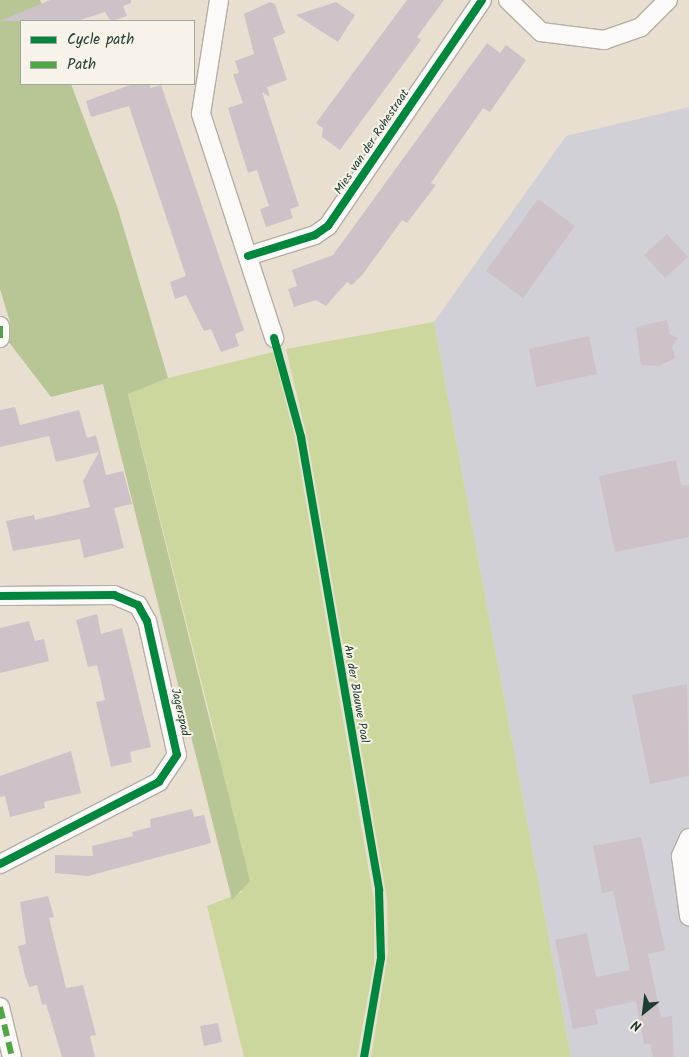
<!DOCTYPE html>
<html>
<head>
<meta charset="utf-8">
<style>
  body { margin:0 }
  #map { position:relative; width:689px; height:1057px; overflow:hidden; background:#e8dfd0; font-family:Kalam,sans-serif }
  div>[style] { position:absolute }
  .industrial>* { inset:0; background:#d1d0d7 }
  .green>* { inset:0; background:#ccd79e }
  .forest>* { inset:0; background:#b8c696 }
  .building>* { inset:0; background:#cdc2c7 }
  .roads { filter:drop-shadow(1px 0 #b3afa6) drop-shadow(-1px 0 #b3afa6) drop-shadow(0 1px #b3afa6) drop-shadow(0 -1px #b3afa6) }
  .street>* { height:18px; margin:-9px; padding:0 9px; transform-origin:9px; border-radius:9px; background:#fcfaf8 }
  .quiet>* { height:6px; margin-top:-3px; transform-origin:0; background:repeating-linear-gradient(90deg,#4fa644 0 12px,transparent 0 18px) }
  .cycleway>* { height:8px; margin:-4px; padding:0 4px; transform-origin:4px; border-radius:4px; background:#00873e }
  span { translate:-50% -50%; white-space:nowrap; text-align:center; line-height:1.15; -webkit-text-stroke:4px #f7f3e8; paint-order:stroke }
  .street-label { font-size:12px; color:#1f3d34 }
  .legend { position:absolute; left:20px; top:20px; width:175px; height:65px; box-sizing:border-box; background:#f7f3e8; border:1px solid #a1aaa0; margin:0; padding:6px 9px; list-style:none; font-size:15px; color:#1f3d34 }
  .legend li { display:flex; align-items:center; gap:10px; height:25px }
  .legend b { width:25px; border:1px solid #a1aaa0 }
  .north { position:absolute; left:619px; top:987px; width:50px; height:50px; -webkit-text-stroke:4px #f7f3e8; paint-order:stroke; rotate:209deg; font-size:14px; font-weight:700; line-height:20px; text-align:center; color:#1f3d34 }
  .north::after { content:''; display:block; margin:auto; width:18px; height:22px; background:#1f3d34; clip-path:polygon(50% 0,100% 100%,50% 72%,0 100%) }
</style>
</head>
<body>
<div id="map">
  <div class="industrial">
    <i style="clip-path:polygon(689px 107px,689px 1057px,571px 1057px,434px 322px,566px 136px)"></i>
  </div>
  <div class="green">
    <i style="clip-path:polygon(434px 322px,571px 1057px,371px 1057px,388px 953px,387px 899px,308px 442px,286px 349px)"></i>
    <i style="clip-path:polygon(273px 352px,295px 438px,374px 901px,374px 963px,357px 1057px,244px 1057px,207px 906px,242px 892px,215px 735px,128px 393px,168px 378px)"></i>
  </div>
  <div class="forest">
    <i style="clip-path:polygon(0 0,40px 0,48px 21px,21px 21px,21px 84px,71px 84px,117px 206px,168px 378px,128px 394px,250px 881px,232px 900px,103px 384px,51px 397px,8px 341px,10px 322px,0 289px)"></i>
  </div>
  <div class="building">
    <i style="clip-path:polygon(50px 0,131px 0,131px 3px,123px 6px,127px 16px,111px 21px,105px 12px,77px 21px,0 21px)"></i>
    <i style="clip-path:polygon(407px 0,444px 0,417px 37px,421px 40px,340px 150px,322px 137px,323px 128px,316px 123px)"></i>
    <i style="clip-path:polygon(270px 2px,275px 4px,285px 33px,273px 38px,287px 80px,267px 87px,270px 97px,262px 92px,299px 206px,290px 209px,293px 218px,266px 227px,260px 209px,269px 206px,257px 170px,248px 173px,228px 108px,243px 103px,233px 74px,239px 73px,235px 61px,254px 54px,244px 14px)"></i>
    <i style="clip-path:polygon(336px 2px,355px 15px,338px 42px,296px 15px)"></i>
    <i style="clip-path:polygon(487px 43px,500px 53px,506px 45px,526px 60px,490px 112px,483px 108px,431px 183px,436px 185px,407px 223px,402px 220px,363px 274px,352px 285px,347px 282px,326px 306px,316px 300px,294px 307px,288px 289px,297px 286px,292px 270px,333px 255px)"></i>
    <i style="clip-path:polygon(133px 84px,149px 84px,151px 88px,161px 85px,244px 330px,235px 334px,239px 346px,221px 352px,211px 329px,204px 331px,186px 295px,175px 299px,170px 282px,186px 276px,129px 106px,91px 117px,86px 101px)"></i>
    <i style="clip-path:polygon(538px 199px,575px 226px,523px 298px,486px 271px)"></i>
    <i style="clip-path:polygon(667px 234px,688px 257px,665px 278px,644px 255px)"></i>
    <i style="clip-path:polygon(667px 320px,670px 334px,678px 338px,672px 346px,675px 358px,659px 366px,641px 365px,636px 327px)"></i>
    <i style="clip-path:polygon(589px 336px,597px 374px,536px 387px,529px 349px)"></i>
    <i style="clip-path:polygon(15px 407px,20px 425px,79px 410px,87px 438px,96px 435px,106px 475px,123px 471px,132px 504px,114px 508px,124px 548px,84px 558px,80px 539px,13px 551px,6px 521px,34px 515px,35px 520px,90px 507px,83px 481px,99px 452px,56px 462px,49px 436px,0 447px,0 410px)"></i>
    <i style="clip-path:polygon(676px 460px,681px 486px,689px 485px,689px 537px,615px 552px,599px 476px)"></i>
    <i style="clip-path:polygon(97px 614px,101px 634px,122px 628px,151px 747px,130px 752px,132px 762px,111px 767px,96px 702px,105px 700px,101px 682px,97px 665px,88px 667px,76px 620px)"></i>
    <i style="clip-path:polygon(29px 621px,35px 641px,44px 639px,49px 661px,0 673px,0 628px)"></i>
    <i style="clip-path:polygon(687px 684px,689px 776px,650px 784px,632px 695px)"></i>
    <i style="clip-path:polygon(71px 751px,81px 793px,44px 802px,45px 808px,10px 817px,5px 796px,0 797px,0 776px)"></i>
    <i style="clip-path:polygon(192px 809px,194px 817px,204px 815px,211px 843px,88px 876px,55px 873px,55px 855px,93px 856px,92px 846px,133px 836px,132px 832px,151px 827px,150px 819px)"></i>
    <i style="clip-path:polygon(641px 837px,665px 950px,648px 954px,661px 1018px,672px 1016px,674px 1057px,653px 1057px,650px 1044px,644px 1044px,636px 1001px,595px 1010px,598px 1024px,573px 1029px,555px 940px,587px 933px,596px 977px,630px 970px,613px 891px,602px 893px,593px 846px)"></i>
    <i style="clip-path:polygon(48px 896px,54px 917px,49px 918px,66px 988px,83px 985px,96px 1035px,90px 1036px,95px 1057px,62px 1057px,46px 1004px,42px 1005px,37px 985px,29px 987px,25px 975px,18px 946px,26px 944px,20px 902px)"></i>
    <i style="clip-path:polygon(218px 1023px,222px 1042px,204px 1046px,200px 1026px)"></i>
  </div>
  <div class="roads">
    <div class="street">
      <i style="left:219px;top:0;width:115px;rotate:99deg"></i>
      <i style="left:201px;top:114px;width:236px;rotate:71.9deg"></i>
      <i style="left:508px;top:0;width:46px;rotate:44.1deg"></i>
      <i style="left:541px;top:32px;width:64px;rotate:7.2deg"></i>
      <i style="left:604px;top:40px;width:39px;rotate:-19deg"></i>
      <i style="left:641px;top:27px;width:38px;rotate:-45deg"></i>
      <i style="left:248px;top:256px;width:70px;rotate:-17.4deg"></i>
      <i style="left:315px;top:235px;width:16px;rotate:-35deg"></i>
      <i style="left:328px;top:226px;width:273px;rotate:-55.7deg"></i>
      <i style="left:0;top:326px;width:12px;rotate:90deg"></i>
      <i style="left:0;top:596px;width:114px;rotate:-0.5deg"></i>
      <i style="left:114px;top:595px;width:26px;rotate:23deg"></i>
      <i style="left:138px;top:605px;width:18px;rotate:61deg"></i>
      <i style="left:147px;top:621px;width:137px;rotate:77.4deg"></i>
      <i style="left:177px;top:755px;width:32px;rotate:124deg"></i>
      <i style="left:159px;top:782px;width:179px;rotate:152.7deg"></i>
      <i style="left:689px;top:838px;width:20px;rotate:114deg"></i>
      <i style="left:681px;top:856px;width:61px;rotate:82.4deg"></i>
      <i style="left:0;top:1007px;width:51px;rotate:76.5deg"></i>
    </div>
  </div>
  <div class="quiet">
    <i style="left:0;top:326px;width:12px;rotate:90deg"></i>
    <i style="left:0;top:1007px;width:51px;rotate:76.5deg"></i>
  </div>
  <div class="cycleway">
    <i style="left:248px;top:256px;width:70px;rotate:-17.4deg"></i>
    <i style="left:315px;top:235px;width:16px;rotate:-35deg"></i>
    <i style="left:328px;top:226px;width:273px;rotate:-55.7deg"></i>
    <i style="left:274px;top:338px;width:103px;rotate:74.7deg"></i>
    <i style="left:301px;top:437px;width:460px;rotate:80.2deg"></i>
    <i style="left:379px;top:890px;width:68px;rotate:88.3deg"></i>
    <i style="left:381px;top:958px;width:100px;rotate:99.7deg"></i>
    <i style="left:0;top:596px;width:114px;rotate:-0.5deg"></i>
    <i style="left:114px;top:595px;width:26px;rotate:23deg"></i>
    <i style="left:138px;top:605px;width:18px;rotate:61deg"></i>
    <i style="left:147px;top:621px;width:137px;rotate:77.4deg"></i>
    <i style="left:177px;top:755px;width:32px;rotate:124deg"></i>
    <i style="left:159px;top:782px;width:179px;rotate:152.7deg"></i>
  </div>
  <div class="street-label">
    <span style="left:372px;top:142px;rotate:-56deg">Mies van der Rohestraat</span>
    <span style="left:356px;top:694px;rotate:80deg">An der Blauwe Poal</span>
    <span style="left:180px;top:712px;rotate:77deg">Jagerspad</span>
  </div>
  <ul class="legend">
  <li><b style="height:6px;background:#00873e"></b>Cycle path</li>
  <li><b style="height:6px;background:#4fa644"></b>Path</li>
  </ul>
  <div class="north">N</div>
</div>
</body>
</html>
